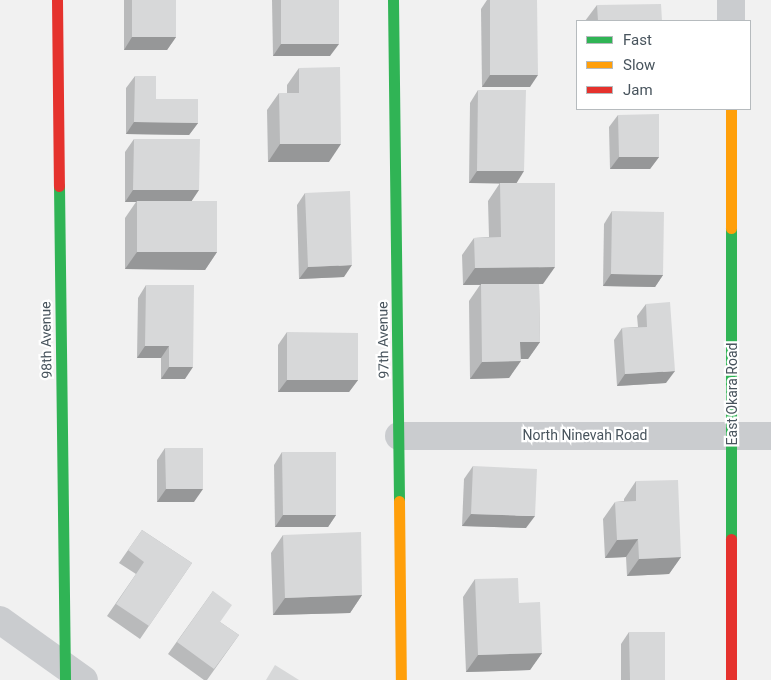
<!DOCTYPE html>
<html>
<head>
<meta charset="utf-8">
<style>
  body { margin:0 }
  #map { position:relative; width:771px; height:680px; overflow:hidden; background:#f1f1f1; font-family:Roboto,sans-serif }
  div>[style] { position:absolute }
  .street>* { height:28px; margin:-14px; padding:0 14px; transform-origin:14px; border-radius:14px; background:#cacccf }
  .fast>* { height:11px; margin:-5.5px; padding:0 5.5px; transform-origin:5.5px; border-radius:5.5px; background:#30b455 }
  .slow>* { height:11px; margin:-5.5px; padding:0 5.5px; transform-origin:5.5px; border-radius:5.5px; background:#ff9f0a }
  .jam>* { height:11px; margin:-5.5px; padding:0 5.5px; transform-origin:5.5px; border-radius:5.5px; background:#e5322d }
  .wall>* { inset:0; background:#b9babb }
  .shaded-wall>* { inset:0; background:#969798 }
  .building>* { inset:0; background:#d7d8d9 }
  span { translate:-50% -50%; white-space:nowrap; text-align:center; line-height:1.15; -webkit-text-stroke:4.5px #fff; paint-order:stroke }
  .street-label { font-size:14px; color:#48545d }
  .legend { position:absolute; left:576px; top:20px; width:175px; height:90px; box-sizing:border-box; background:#fff; border:1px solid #b6bbbe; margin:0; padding:6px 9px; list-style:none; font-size:15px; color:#48545d }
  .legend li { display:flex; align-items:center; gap:10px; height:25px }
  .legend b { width:25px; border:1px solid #b6bbbe }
</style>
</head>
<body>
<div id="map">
  <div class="street">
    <i style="left:731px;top:0;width:21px;rotate:90deg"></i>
    <i style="left:399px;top:436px;width:372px"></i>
    <i style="left:0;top:620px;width:103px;rotate:35.5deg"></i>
  </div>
  <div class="fast">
    <i style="left:393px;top:0;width:501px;rotate:89.31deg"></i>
    <i style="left:59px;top:186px;width:494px;rotate:89.3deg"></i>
    <i style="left:731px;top:228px;width:311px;rotate:90deg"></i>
  </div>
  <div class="slow">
    <i style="left:731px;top:109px;width:119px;rotate:90deg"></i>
    <i style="left:399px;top:501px;width:179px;rotate:89.4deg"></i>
  </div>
  <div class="jam">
    <i style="left:57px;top:0;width:186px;rotate:89.4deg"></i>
    <i style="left:731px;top:539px;width:141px;rotate:90deg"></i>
  </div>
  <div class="wall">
    <i style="clip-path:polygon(124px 0,176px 0,176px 37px,167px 50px,124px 50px)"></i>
    <i style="clip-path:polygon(272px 0,339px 0,330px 56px,273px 56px)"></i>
    <i style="clip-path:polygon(487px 0,537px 0,530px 87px,482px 87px,481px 9px)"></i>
    <i style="clip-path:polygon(597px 5px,662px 21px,585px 21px)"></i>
    <i style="clip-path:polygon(299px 68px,329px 162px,268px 162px,267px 110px,279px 93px,287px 93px,287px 85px)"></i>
    <i style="clip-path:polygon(135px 76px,156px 99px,198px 123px,189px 135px,126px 134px,126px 88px)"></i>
    <i style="clip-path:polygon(478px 90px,516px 183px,543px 284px,539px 284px,540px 342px,528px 359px,521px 359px,509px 378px,470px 379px,469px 301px,480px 285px,463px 285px,462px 255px,474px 238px,489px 237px,488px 201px,500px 183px,469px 183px,470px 103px)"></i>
    <i style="clip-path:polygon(618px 115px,659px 157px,650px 169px,610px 169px,609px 127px)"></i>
    <i style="clip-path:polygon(134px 139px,192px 201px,217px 252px,205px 270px,125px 269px,125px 218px,136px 202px,125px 202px,125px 152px)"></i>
    <i style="clip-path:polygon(305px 193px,344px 277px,299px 279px,297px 205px)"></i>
    <i style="clip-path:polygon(612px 211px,663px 275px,655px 287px,603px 286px,604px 224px)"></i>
    <i style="clip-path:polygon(146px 285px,185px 379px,161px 379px,161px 358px,137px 358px,138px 298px)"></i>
    <i style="clip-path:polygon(646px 304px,666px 383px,617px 386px,614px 340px,622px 328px,638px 327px,637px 316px)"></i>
    <i style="clip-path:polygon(287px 332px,358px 380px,349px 392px,278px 392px,278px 345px)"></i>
    <i style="clip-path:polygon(165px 448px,194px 502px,157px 502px,157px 460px)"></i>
    <i style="clip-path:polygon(282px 452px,336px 515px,328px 527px,275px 527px,274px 465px)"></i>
    <i style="clip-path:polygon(473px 466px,526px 528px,462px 526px,464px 479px)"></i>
    <i style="clip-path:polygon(636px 481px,681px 557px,669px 574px,627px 576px,626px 557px,605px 558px,603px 519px,615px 502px,624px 501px,624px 499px)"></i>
    <i style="clip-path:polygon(142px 530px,192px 563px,140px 639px,107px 616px,136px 574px,119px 563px)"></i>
    <i style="clip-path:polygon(283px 535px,362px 595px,350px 613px,273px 615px,271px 553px)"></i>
    <i style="clip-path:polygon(475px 579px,519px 603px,542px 653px,530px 670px,466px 672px,463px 597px)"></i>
    <i style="clip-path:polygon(213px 591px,220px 622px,239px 635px,207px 680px,204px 680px,168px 654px)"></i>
    <i style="clip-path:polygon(629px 632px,665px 680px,621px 680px,621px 644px)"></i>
  </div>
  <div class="shaded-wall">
    <i style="clip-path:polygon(132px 37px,176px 37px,167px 50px,124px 50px)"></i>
    <i style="clip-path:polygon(281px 44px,339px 44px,330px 56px,273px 56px)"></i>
    <i style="clip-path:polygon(490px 75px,538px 75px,530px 87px,482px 87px)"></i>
    <i style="clip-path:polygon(134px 122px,198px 123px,189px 135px,126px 134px)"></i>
    <i style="clip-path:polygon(280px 144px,341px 144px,329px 162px,268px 162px)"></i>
    <i style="clip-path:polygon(619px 157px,659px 157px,650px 169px,610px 169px)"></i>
    <i style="clip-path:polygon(477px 171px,524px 171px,516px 184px,469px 183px)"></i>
    <i style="clip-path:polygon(133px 190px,199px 190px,191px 202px,137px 201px,136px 202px,125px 202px)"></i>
    <i style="clip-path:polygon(137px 252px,217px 252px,205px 270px,125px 269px)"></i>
    <i style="clip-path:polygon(352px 265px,344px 277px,299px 279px,308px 267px)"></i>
    <i style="clip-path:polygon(555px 267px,543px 284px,463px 285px,475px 268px)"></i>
    <i style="clip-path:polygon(611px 274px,663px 275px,655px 287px,603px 286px)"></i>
    <i style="clip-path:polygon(520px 342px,540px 342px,528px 359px,508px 359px)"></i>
    <i style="clip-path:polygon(145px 346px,169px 346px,161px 358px,137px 358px)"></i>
    <i style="clip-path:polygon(521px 361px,509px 378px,470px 379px,482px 362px)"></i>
    <i style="clip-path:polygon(169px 367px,193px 367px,185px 379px,161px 379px)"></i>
    <i style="clip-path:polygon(675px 371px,666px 383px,617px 386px,625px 374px)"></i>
    <i style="clip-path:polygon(287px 380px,358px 380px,349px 392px,278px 392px)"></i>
    <i style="clip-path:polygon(166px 489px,203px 489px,194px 502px,157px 502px)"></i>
    <i style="clip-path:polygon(471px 514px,535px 516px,526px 528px,462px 526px)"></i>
    <i style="clip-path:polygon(283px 515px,336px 515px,328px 527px,275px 527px)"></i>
    <i style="clip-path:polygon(638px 539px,626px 557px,605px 558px,617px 540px)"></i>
    <i style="clip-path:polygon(681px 557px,669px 574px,627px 576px,639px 559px)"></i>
    <i style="clip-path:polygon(362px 595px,350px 613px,273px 615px,285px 598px)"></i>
    <i style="clip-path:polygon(542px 653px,530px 670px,466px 672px,478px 655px)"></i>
  </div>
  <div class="building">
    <i style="clip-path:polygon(132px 0,176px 0,176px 37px,132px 37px)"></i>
    <i style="clip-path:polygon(281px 0,339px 0,339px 44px,281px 44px)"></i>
    <i style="clip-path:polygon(490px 0,537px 0,538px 75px,490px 75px)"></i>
    <i style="clip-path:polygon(661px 4px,662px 21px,598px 21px,597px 5px)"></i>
    <i style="clip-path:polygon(340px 67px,341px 144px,280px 144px,279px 93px,299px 93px,299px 68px)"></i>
    <i style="clip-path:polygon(135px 76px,156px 76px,156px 99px,198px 99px,198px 123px,134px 122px)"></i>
    <i style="clip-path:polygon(478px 90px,526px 90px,524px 171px,477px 171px)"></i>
    <i style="clip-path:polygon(659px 114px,659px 157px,619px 157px,618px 115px)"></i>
    <i style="clip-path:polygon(134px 139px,200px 139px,199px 190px,133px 190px)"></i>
    <i style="clip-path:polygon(500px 183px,555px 183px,555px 267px,475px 268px,474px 238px,501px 237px)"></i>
    <i style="clip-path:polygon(350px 191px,352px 265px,308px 267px,305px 193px)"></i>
    <i style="clip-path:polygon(137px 201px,217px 201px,217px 252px,137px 252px)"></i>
    <i style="clip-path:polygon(612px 211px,664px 212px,663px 275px,611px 274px)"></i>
    <i style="clip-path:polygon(481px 284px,539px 284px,540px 342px,520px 342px,521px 361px,482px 362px)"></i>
    <i style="clip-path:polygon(146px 285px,194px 285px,193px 367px,169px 367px,169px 346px,145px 346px)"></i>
    <i style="clip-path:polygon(670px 302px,675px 371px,625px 374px,622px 328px,647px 327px,646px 304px)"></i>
    <i style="clip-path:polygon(287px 332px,358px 333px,358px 380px,287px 380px)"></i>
    <i style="clip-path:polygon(165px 448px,203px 448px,203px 489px,166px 489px)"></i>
    <i style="clip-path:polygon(282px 452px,336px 452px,336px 515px,283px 515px)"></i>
    <i style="clip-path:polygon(473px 466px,537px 469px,535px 516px,471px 514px)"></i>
    <i style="clip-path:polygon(678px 480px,681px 557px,639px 559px,638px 539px,617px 540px,615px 502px,636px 501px,636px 481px)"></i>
    <i style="clip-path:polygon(142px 530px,192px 563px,149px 626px,116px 604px,144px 562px,128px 550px)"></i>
    <i style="clip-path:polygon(361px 532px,362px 595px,285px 598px,283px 535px)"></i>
    <i style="clip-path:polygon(518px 578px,519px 603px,540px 602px,542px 653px,478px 655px,475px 579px)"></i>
    <i style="clip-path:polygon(213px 591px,232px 605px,220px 622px,239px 635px,214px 669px,177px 642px)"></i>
    <i style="clip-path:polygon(629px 632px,665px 632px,665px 680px,630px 680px)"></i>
    <i style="clip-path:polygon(275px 665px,299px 680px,266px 680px)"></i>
  </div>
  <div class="street-label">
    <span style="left:46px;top:340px;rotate:-91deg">98th Avenue</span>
    <span style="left:383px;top:340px;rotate:-91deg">97th Avenue</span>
    <span style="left:732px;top:394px;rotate:-90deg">East Okara Road</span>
    <span style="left:585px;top:435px">North Ninevah Road</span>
  </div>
  <ul class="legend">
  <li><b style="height:6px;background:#30b455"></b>Fast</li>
  <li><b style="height:6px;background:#ff9f0a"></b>Slow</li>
  <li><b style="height:6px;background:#e5322d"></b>Jam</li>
  </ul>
</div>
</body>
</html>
